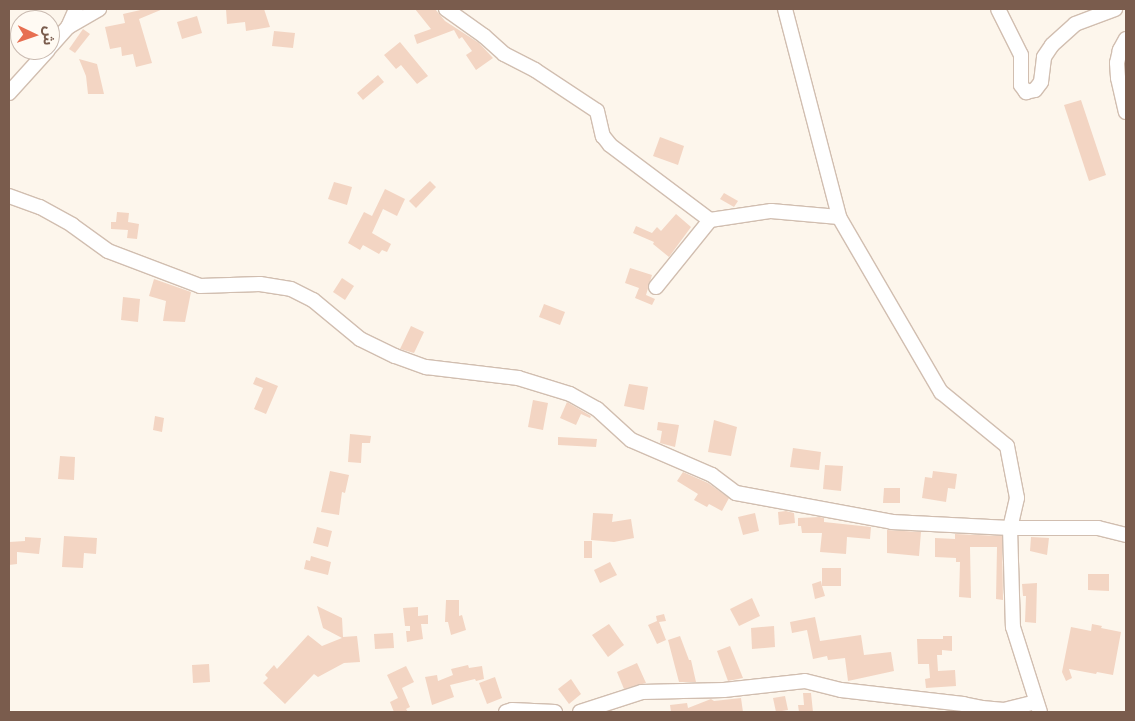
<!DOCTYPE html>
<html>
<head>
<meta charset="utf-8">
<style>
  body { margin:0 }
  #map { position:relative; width:1135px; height:721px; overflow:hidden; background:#fdf6ec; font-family:Montserrat,"Noto Sans Arabic",sans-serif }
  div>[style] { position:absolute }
  .building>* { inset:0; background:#f3d5c3 }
  .roads { filter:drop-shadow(1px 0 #d1beb0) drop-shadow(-1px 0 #d1beb0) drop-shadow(0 1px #d1beb0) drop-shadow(0 -1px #d1beb0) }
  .minor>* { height:14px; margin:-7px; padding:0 7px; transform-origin:7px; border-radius:7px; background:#fff }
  span { translate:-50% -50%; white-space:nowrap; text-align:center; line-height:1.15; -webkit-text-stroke:4.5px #fffaf3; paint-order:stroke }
  .frame { position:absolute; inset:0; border:10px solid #7a5c4d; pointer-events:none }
  .north { position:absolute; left:10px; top:10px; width:50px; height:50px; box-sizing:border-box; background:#fffaf3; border:1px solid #cabbb1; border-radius:50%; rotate:93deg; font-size:14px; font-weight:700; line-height:20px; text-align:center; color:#7a5c4d }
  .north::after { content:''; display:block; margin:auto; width:18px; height:22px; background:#e76f51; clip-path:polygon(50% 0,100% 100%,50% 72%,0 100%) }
</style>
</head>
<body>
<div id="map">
  <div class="building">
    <i style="clip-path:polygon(145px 9px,163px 9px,139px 19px,152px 63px,136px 67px,133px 54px,122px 56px,121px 47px,110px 49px,105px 27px,125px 23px,123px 14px)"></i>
    <i style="clip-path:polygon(226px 9px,264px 9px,270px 27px,246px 31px,245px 22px,227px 24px)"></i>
    <i style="clip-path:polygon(415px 9px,435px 9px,445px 21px,479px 43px,493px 58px,476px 70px,466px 55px,472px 51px,462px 37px,459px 39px,454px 30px,417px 44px,414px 35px,431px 29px)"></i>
    <i style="clip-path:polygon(197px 16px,202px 33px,182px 39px,177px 22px)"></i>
    <i style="clip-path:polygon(83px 29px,90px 34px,75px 53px,69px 49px)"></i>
    <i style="clip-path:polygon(274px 31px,295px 33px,293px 48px,272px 46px)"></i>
    <i style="clip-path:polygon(400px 42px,428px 76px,417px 84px,401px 65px,396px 69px,384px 55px)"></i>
    <i style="clip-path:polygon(79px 59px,97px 64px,104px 94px,88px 94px,86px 76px)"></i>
    <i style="clip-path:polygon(378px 75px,384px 82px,363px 100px,357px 93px)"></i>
    <i style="clip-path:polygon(1081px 100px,1106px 175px,1089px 181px,1064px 105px)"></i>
    <i style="clip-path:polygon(660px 137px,684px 146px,678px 165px,653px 156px)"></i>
    <i style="clip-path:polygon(430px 181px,436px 187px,416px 208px,409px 201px)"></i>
    <i style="clip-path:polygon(334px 182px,352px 187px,347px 205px,328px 199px)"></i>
    <i style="clip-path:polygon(385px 189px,405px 199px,397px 216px,383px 209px,372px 233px,391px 244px,387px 252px,382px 250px,379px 254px,363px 245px,360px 250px,348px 243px,364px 212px,372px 216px)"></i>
    <i style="clip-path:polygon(724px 193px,738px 201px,734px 207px,720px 199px)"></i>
    <i style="clip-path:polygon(117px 212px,129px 213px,128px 222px,139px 224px,137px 239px,127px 238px,128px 230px,111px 229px,111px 222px,116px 222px)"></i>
    <i style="clip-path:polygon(676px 214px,691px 227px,669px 257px,653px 244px,654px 242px,633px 233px,636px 226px,652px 233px,657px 227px,661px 231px)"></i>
    <i style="clip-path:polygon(630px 268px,652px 275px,646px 295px,655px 299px,652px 305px,635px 298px,639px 288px,625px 283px)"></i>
    <i style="clip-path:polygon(342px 278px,354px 286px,345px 300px,333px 292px)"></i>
    <i style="clip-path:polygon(154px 279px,191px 292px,185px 322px,163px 321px,166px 301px,149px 296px)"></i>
    <i style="clip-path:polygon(123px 297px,140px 299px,138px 322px,121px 320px)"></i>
    <i style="clip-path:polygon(544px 304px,565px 312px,560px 325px,539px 317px)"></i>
    <i style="clip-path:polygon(411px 326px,424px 332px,414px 353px,400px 349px)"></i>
    <i style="clip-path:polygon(256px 377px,278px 386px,266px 414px,254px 409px,263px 388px,253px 384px)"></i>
    <i style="clip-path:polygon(629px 384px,648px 387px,644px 410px,624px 406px)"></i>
    <i style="clip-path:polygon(533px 400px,548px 403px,543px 430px,528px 427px)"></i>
    <i style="clip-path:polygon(567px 402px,591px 416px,590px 418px,581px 414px,576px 425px,560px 418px)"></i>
    <i style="clip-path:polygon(155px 416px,164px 418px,162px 432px,153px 430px)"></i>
    <i style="clip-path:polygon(714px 420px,737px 427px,731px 456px,708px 452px)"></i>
    <i style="clip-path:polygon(658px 422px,679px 425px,675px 447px,660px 443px,662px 431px,657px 430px)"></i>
    <i style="clip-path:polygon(350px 434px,371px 436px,370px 443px,362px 443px,361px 463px,348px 462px)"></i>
    <i style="clip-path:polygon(558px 437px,597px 439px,596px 447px,558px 445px)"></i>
    <i style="clip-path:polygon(793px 448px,821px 452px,819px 470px,790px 467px)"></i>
    <i style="clip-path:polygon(60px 456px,75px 457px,74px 480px,58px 479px)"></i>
    <i style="clip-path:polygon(825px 465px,843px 466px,841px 491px,823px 489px)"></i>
    <i style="clip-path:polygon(330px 471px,349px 475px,345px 493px,342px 492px,339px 515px,321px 512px)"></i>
    <i style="clip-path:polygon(933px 471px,957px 474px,955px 489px,948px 488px,946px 502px,922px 498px,925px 477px,932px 478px)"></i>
    <i style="clip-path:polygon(683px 472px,708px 483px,729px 498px,722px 511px,709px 504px,707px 507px,694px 500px,698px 494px,677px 481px)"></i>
    <i style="clip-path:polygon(884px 488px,900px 488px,900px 503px,883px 503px)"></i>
    <i style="clip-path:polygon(786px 511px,794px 513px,795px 523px,779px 525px,778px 512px)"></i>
    <i style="clip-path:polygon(593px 513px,613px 514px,612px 522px,631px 519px,634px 538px,614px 542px,591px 540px)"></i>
    <i style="clip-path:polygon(755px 513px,759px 531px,743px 535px,738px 517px)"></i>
    <i style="clip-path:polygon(820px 517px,824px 518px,824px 522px,871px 527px,870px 539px,847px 537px,846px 554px,820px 552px,822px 533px,802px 533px,801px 526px,798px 526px,798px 518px)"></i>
    <i style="clip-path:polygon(317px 527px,332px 531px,328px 547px,313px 543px)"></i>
    <i style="clip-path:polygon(887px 530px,921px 532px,919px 556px,887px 553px)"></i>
    <i style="clip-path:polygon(955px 534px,1002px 536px,1003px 600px,996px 599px,997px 547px,970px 547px,971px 598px,959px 597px,960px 562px,956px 562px,956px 558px,935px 557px,935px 538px,955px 539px)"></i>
    <i style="clip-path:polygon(64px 536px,97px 538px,96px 554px,84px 553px,83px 568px,62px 567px)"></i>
    <i style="clip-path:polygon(25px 537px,41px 538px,39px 554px,17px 552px,17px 564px,9px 565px,9px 542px,25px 541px)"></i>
    <i style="clip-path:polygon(1031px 537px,1049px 538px,1047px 555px,1030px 551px)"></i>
    <i style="clip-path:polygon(584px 541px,592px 541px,592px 558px,584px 558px)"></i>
    <i style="clip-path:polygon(311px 556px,331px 562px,328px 575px,304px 569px,306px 560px,310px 561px)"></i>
    <i style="clip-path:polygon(610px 562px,617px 575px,600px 583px,594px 570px)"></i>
    <i style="clip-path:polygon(822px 568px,841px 568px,841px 586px,822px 586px,825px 596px,815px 599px,812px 584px,821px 581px,822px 586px)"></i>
    <i style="clip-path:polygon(1088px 574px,1109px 574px,1109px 591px,1088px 590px)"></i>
    <i style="clip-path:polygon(1037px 583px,1036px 623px,1025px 622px,1026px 596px,1023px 596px,1022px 584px)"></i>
    <i style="clip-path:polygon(752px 598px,760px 616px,739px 626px,730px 609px)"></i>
    <i style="clip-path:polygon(446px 600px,459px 600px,459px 616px,462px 615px,466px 630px,451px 635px,448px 622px,445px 622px)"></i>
    <i style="clip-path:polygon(317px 606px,342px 618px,343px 637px,357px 636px,360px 662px,344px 663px,318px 677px,314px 674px,285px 704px,263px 683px,268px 678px,265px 675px,274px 665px,277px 669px,308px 635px,322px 646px,342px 638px,323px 628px)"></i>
    <i style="clip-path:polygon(418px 607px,418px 616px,428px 615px,428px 624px,421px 624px,423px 639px,407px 642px,406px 631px,410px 631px,410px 626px,405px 626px,403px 608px)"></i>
    <i style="clip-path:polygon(664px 614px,666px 621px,659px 622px,666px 640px,657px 644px,648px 625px,657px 621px,656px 616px)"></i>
    <i style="clip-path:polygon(815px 617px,820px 641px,861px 635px,864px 655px,891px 652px,894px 671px,848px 681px,845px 658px,828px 660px,827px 656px,813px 659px,807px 630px,792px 633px,790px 622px)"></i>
    <i style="clip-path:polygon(609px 624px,624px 645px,608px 657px,592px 635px)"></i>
    <i style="clip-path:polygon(1092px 624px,1102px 626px,1101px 628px,1121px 632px,1113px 675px,1097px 672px,1096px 674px,1069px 669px,1072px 678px,1066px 681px,1062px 672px,1071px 627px,1091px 631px)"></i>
    <i style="clip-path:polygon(774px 626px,775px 647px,752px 649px,751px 628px)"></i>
    <i style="clip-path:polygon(393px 633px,394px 648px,375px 649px,374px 634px)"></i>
    <i style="clip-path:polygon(680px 636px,689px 660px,691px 660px,696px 682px,679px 682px,668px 640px)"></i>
    <i style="clip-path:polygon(943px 636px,952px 636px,952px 651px,942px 650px,942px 655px,937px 655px,938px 671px,955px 670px,956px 686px,926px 688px,925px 679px,930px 678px,929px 664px,918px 664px,917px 639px,943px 639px)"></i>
    <i style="clip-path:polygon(730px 646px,743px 678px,728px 681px,717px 651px)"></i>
    <i style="clip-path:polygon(637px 663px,646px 683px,624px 689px,617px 672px)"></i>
    <i style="clip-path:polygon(209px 664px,210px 682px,193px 683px,192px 665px)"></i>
    <i style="clip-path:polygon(468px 665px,469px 668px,482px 666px,484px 679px,476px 681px,475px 679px,450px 685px,454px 697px,432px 705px,425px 677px,437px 675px,438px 681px,453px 675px,451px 669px)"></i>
    <i style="clip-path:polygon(406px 666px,414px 682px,402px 688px,410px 707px,406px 709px,408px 712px,394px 712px,390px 702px,398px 698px,387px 675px)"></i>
    <i style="clip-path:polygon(495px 677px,502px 698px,487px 704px,479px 683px)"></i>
    <i style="clip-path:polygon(571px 679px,581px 694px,569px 704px,558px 689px)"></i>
    <i style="clip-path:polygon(803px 693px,811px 693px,813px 712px,799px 712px,798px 705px,804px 705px)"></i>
    <i style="clip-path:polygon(785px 696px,788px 710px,776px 712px,773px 698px)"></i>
    <i style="clip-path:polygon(741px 698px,743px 712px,671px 712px,670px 705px,687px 703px,688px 708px,711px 699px,714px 701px)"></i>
  </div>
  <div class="roads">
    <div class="minor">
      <i style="left:446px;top:9px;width:47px;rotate:35.4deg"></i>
      <i style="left:484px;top:36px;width:27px;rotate:42deg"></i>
      <i style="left:504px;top:54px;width:35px;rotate:27deg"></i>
      <i style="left:535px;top:70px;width:74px;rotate:33.5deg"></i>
      <i style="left:597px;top:111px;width:26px;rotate:77deg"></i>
      <i style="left:603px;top:136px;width:11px;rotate:52deg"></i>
      <i style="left:610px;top:145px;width:125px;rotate:36.9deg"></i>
      <i style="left:785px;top:9px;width:215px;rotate:75.4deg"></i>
      <i style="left:839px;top:217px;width:203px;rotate:59.8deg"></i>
      <i style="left:941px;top:392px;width:85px;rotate:39.3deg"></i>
      <i style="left:1007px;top:446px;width:53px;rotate:79.1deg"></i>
      <i style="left:1017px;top:498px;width:31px;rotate:103deg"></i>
      <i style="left:1010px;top:528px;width:88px"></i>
      <i style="left:1098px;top:528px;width:29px;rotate:14deg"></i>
      <i style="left:998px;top:9px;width:51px;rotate:63.4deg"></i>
      <i style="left:1021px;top:55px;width:30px;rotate:90deg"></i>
      <i style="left:1021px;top:85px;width:9px;rotate:54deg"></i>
      <i style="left:1026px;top:92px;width:9px;rotate:-13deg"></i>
      <i style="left:1035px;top:90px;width:10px;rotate:-53deg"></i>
      <i style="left:1041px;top:82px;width:25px;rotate:-83deg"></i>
      <i style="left:1044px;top:57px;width:14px;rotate:-56deg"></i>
      <i style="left:1052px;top:45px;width:31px;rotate:-42deg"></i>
      <i style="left:1075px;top:24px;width:43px;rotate:-20.6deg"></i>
      <i style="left:68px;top:27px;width:36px;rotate:-30deg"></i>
      <i style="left:1126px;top:39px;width:13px;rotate:119deg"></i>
      <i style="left:1120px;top:50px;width:13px;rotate:103deg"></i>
      <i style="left:1117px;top:63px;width:15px;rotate:86deg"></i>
      <i style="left:1118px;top:78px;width:35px;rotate:77deg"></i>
      <i style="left:50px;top:47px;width:27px;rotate:-48deg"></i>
      <i style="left:68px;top:27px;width:20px;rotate:-66deg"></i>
      <i style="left:9px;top:93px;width:58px;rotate:-47.8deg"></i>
      <i style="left:9px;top:196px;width:33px;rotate:20deg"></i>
      <i style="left:40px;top:207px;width:37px;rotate:29deg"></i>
      <i style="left:72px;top:225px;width:44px;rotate:35.8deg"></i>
      <i style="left:108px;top:251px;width:98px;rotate:20.8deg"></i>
      <i style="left:200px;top:286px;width:60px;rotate:-1.9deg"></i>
      <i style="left:260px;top:284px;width:31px;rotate:9deg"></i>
      <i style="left:291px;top:289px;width:25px;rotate:27deg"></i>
      <i style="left:313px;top:300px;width:61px;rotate:39.7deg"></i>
      <i style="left:360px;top:339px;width:39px;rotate:26deg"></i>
      <i style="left:395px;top:356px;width:33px;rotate:20deg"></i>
      <i style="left:426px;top:367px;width:93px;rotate:6.8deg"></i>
      <i style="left:518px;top:378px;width:54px;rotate:17.1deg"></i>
      <i style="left:570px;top:394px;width:31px;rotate:29deg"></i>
      <i style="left:597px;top:409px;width:46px;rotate:42.4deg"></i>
      <i style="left:631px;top:440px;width:88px;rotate:23.4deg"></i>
      <i style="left:712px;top:475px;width:30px;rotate:37deg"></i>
      <i style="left:736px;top:493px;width:159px;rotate:10.5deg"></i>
      <i style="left:892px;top:522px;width:118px;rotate:2.9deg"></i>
      <i style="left:1010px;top:528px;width:99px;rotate:88.3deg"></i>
      <i style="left:1013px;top:627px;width:89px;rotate:72.4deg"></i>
      <i style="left:656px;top:287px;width:86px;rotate:-51.1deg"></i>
      <i style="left:710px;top:220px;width:62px;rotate:-8.4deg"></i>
      <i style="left:771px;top:211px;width:68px;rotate:5deg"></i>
      <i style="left:506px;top:712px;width:6px;rotate:-18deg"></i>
      <i style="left:512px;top:710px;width:43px;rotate:2.7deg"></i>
      <i style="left:580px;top:712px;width:65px;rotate:-17.9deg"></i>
      <i style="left:642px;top:692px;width:82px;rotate:-1.4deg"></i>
      <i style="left:724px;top:690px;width:81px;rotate:-6.3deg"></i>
      <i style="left:805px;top:681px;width:37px;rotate:14deg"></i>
      <i style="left:841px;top:690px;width:123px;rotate:6.5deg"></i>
      <i style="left:963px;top:704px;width:19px;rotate:12deg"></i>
      <i style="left:982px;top:708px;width:22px;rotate:5deg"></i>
      <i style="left:1004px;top:710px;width:33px;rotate:-14deg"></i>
    </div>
  </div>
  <div class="frame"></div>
  <div class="north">ش</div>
</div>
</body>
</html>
